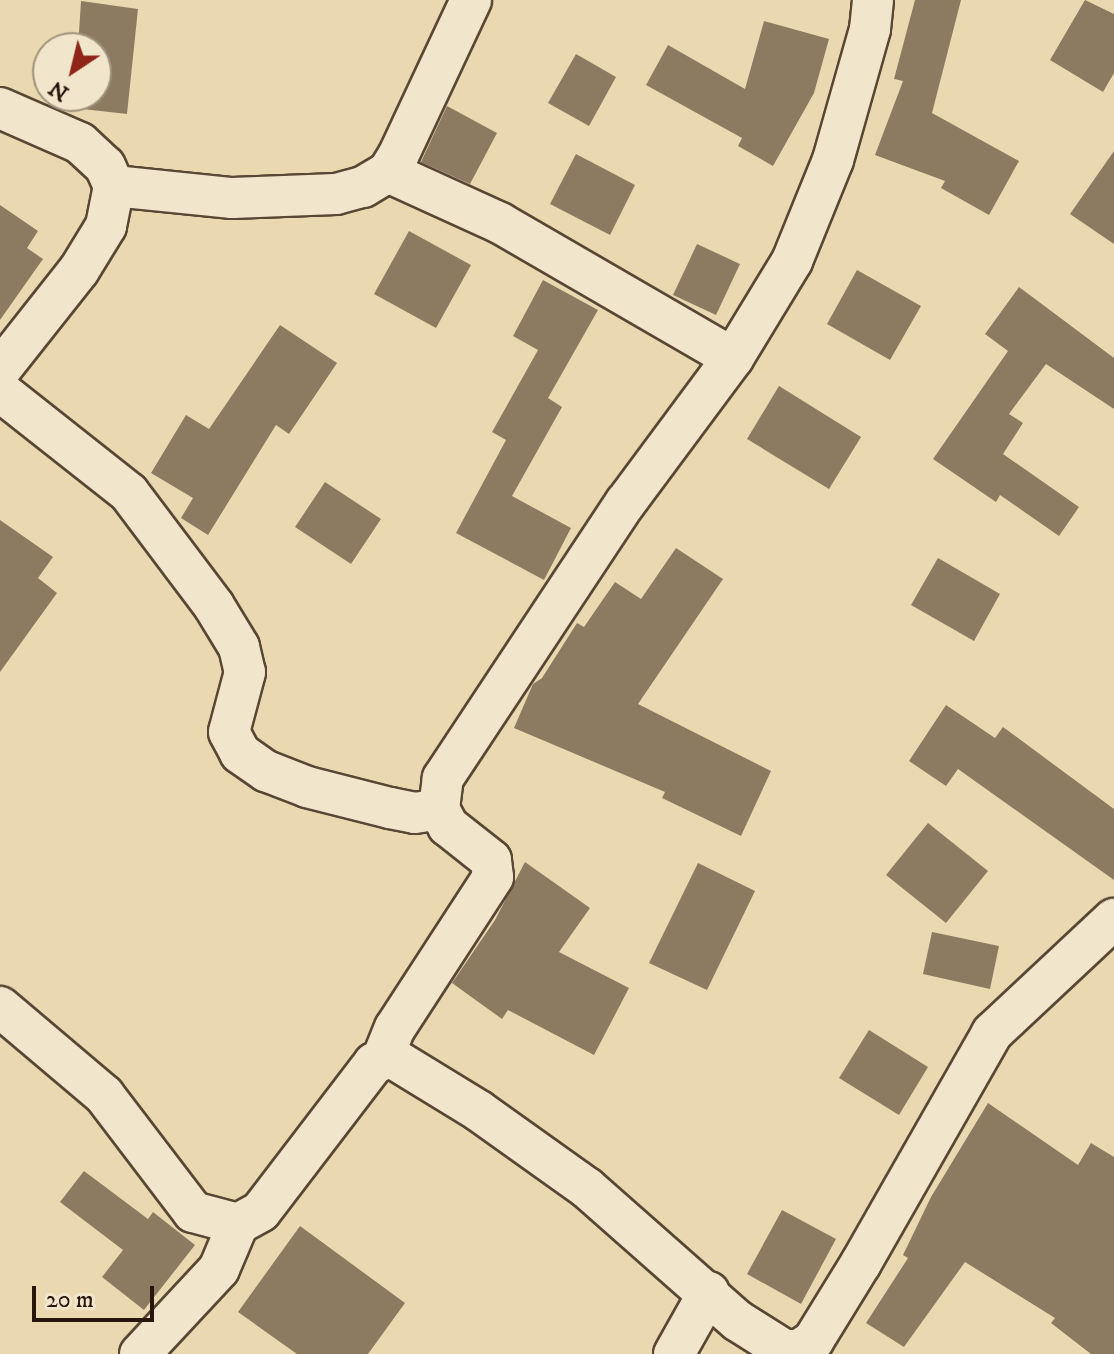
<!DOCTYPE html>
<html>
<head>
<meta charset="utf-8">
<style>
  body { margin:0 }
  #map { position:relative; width:1114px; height:1354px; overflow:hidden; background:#ead9b0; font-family:"IM FELL DW Pica",serif }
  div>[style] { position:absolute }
  .building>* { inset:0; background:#8d7b61 }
  .roads { filter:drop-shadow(2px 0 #594735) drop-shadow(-2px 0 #594735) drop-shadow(0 2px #594735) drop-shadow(0 -2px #594735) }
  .street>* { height:40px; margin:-20px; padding:0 20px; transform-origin:20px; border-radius:20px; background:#f1e6cc }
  span { translate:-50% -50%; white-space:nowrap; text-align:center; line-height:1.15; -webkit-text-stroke:8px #f1e6cc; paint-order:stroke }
  .north { position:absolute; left:32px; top:32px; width:80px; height:80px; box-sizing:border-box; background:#f1e6cc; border:2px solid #a1937f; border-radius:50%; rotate:215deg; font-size:22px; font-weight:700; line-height:32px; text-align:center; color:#29160c }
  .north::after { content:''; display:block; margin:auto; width:28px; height:36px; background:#8f2418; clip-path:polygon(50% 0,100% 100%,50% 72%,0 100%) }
  .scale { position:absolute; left:32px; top:1286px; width:122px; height:36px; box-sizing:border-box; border:4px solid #29160c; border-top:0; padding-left:10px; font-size:24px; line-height:28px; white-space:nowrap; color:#29160c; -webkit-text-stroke:6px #f1e6cc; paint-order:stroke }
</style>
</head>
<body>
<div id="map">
  <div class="building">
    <i style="clip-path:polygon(915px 0,961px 0,932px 113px,1019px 161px,989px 215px,941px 188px,945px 181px,875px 155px,903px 81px,894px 79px)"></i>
    <i style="clip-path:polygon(1085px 0,1114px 14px,1114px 73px,1103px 92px,1050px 60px)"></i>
    <i style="clip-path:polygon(81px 1px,138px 9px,127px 114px,74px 108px,75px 96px,96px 96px,96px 48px,78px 48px)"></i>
    <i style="clip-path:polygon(764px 21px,829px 39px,814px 93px,773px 166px,738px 146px,742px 138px,646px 85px,668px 45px,745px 89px)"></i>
    <i style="clip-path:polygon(576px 54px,616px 77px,589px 126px,548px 103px)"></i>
    <i style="clip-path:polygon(447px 106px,497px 133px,470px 184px,421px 162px)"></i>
    <i style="clip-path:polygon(1114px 151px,1114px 244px,1070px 214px)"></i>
    <i style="clip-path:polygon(576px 154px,635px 185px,610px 235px,550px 204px)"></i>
    <i style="clip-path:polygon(0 205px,38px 231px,27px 248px,43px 259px,0 320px)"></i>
    <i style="clip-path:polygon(409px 231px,471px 265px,436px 328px,374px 294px)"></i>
    <i style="clip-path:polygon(697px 244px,740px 264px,716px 315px,673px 295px)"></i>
    <i style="clip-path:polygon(857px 270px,921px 306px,890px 360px,827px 324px)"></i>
    <i style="clip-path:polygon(543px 280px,598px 310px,548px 398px,562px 407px,512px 496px,571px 528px,544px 580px,456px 533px,506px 440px,492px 432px,538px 350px,513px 336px)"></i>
    <i style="clip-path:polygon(1019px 287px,1114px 358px,1114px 409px,1046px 364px,1009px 414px,1023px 423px,1003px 454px,1079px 507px,1059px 536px,1000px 495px,996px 502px,933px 459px,1008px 351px,985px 334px)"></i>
    <i style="clip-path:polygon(280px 325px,337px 363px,289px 434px,276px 425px,208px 535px,181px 518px,193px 498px,151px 473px,186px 415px,209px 429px)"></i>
    <i style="clip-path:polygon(779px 386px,861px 437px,829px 489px,747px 439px)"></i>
    <i style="clip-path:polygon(325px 482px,381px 519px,351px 564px,295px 527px)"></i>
    <i style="clip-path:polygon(0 520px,53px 557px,38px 578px,57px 593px,0 672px)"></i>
    <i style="clip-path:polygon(676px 548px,723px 579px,638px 704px,771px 771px,741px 836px,662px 798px,665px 792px,514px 728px,533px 684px,542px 678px,577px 623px,584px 627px,615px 582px,641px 599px)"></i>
    <i style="clip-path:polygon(938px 558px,1000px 594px,974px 641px,911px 605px)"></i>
    <i style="clip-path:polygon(946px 705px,995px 738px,1003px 727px,1114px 809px,1114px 880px,958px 769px,946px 786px,909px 761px)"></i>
    <i style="clip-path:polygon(928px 823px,988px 871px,946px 923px,886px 875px)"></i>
    <i style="clip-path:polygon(525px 862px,590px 908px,559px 952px,629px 988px,594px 1055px,508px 1010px,502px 1019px,452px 983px,495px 920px)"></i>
    <i style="clip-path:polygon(698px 863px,755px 891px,707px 990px,649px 963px)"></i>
    <i style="clip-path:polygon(932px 932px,999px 946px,990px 989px,923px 974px)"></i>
    <i style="clip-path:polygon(869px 1030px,928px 1067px,899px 1115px,839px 1078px)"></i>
    <i style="clip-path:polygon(988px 1103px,1078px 1165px,1091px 1143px,1114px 1157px,1114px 1354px,1091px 1354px,1051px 1323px,1055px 1318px,965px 1262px,904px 1347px,866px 1323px,908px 1258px,903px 1255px,931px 1197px)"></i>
    <i style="clip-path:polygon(84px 1171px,148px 1219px,153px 1212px,195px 1245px,144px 1310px,102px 1277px,123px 1250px,60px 1202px)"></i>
    <i style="clip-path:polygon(782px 1210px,836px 1239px,801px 1304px,747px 1274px)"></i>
    <i style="clip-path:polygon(300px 1226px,405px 1303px,368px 1354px,297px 1354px,238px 1312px)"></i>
  </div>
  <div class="roads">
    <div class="street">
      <i style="left:0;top:108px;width:87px;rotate:23.6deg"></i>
      <i style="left:80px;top:143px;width:34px;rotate:43deg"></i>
      <i style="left:105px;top:166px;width:22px;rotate:66deg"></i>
      <i style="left:114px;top:186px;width:41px;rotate:101.3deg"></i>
      <i style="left:106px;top:226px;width:52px;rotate:121.5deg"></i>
      <i style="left:79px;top:270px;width:127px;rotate:128.3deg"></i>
      <i style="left:388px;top:172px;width:123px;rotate:24.5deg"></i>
      <i style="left:500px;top:223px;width:269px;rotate:30.1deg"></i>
      <i style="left:114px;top:186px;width:119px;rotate:5.8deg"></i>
      <i style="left:232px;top:198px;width:104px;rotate:-2.2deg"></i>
      <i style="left:336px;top:194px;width:28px;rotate:-15deg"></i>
      <i style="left:363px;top:187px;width:29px;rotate:-31deg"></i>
      <i style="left:388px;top:172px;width:19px;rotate:-58deg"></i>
      <i style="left:398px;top:156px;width:172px;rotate:-64.9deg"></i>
      <i style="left:0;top:391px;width:164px;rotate:38.3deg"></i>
      <i style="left:129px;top:493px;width:141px;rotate:53deg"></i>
      <i style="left:214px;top:606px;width:48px;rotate:58.6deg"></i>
      <i style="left:239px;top:647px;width:26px;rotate:77deg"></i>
      <i style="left:245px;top:672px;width:62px;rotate:104.9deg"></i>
      <i style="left:229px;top:732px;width:24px;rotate:62deg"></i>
      <i style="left:240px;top:753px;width:32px;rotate:35deg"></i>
      <i style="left:266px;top:771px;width:44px;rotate:21.3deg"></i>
      <i style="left:307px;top:787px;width:86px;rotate:14.2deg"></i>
      <i style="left:390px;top:808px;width:25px;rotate:11deg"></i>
      <i style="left:415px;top:813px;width:24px;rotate:-9deg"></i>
      <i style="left:0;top:1007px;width:136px;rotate:40.2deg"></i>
      <i style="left:104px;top:1095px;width:147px;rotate:52.7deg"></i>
      <i style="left:193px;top:1212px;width:47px;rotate:14.9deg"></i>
      <i style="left:238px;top:1224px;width:26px;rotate:-29deg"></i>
      <i style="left:261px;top:1211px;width:186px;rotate:-52.6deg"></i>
      <i style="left:374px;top:1063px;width:18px;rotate:-19deg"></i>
      <i style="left:391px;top:1057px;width:103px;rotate:31.5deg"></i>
      <i style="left:479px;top:1111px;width:133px;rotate:35.5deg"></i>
      <i style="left:587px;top:1188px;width:201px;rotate:41.4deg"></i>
      <i style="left:738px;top:1321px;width:54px;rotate:32.2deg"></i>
      <i style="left:784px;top:1350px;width:15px"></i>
      <i style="left:799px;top:1350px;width:17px;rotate:-33deg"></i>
      <i style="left:813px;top:1341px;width:92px;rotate:-58.4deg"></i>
      <i style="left:861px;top:1263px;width:265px;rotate:-60.3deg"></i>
      <i style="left:992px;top:1033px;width:167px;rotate:-43.1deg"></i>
      <i style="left:383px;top:1057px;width:31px;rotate:-68deg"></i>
      <i style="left:395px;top:1028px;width:180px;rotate:-57deg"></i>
      <i style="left:493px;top:877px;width:17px;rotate:-97deg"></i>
      <i style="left:491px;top:860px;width:55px;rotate:-141.7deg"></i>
      <i style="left:448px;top:826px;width:19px;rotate:-118deg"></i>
      <i style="left:439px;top:809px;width:31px;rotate:-83deg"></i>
      <i style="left:443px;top:778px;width:331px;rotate:-56.5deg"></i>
      <i style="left:626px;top:502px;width:179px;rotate:-53.4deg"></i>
      <i style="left:733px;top:358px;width:114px;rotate:-58.7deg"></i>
      <i style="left:792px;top:261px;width:109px;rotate:-67.9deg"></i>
      <i style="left:833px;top:160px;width:136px;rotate:-74.2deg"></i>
      <i style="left:870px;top:29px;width:29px;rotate:-84deg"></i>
      <i style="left:140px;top:1354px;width:116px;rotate:-47.1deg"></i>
      <i style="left:219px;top:1269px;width:49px;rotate:-67.1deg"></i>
      <i style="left:674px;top:1354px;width:71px;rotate:-60.6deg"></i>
    </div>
  </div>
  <div class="north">N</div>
  <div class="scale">20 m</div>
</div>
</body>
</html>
